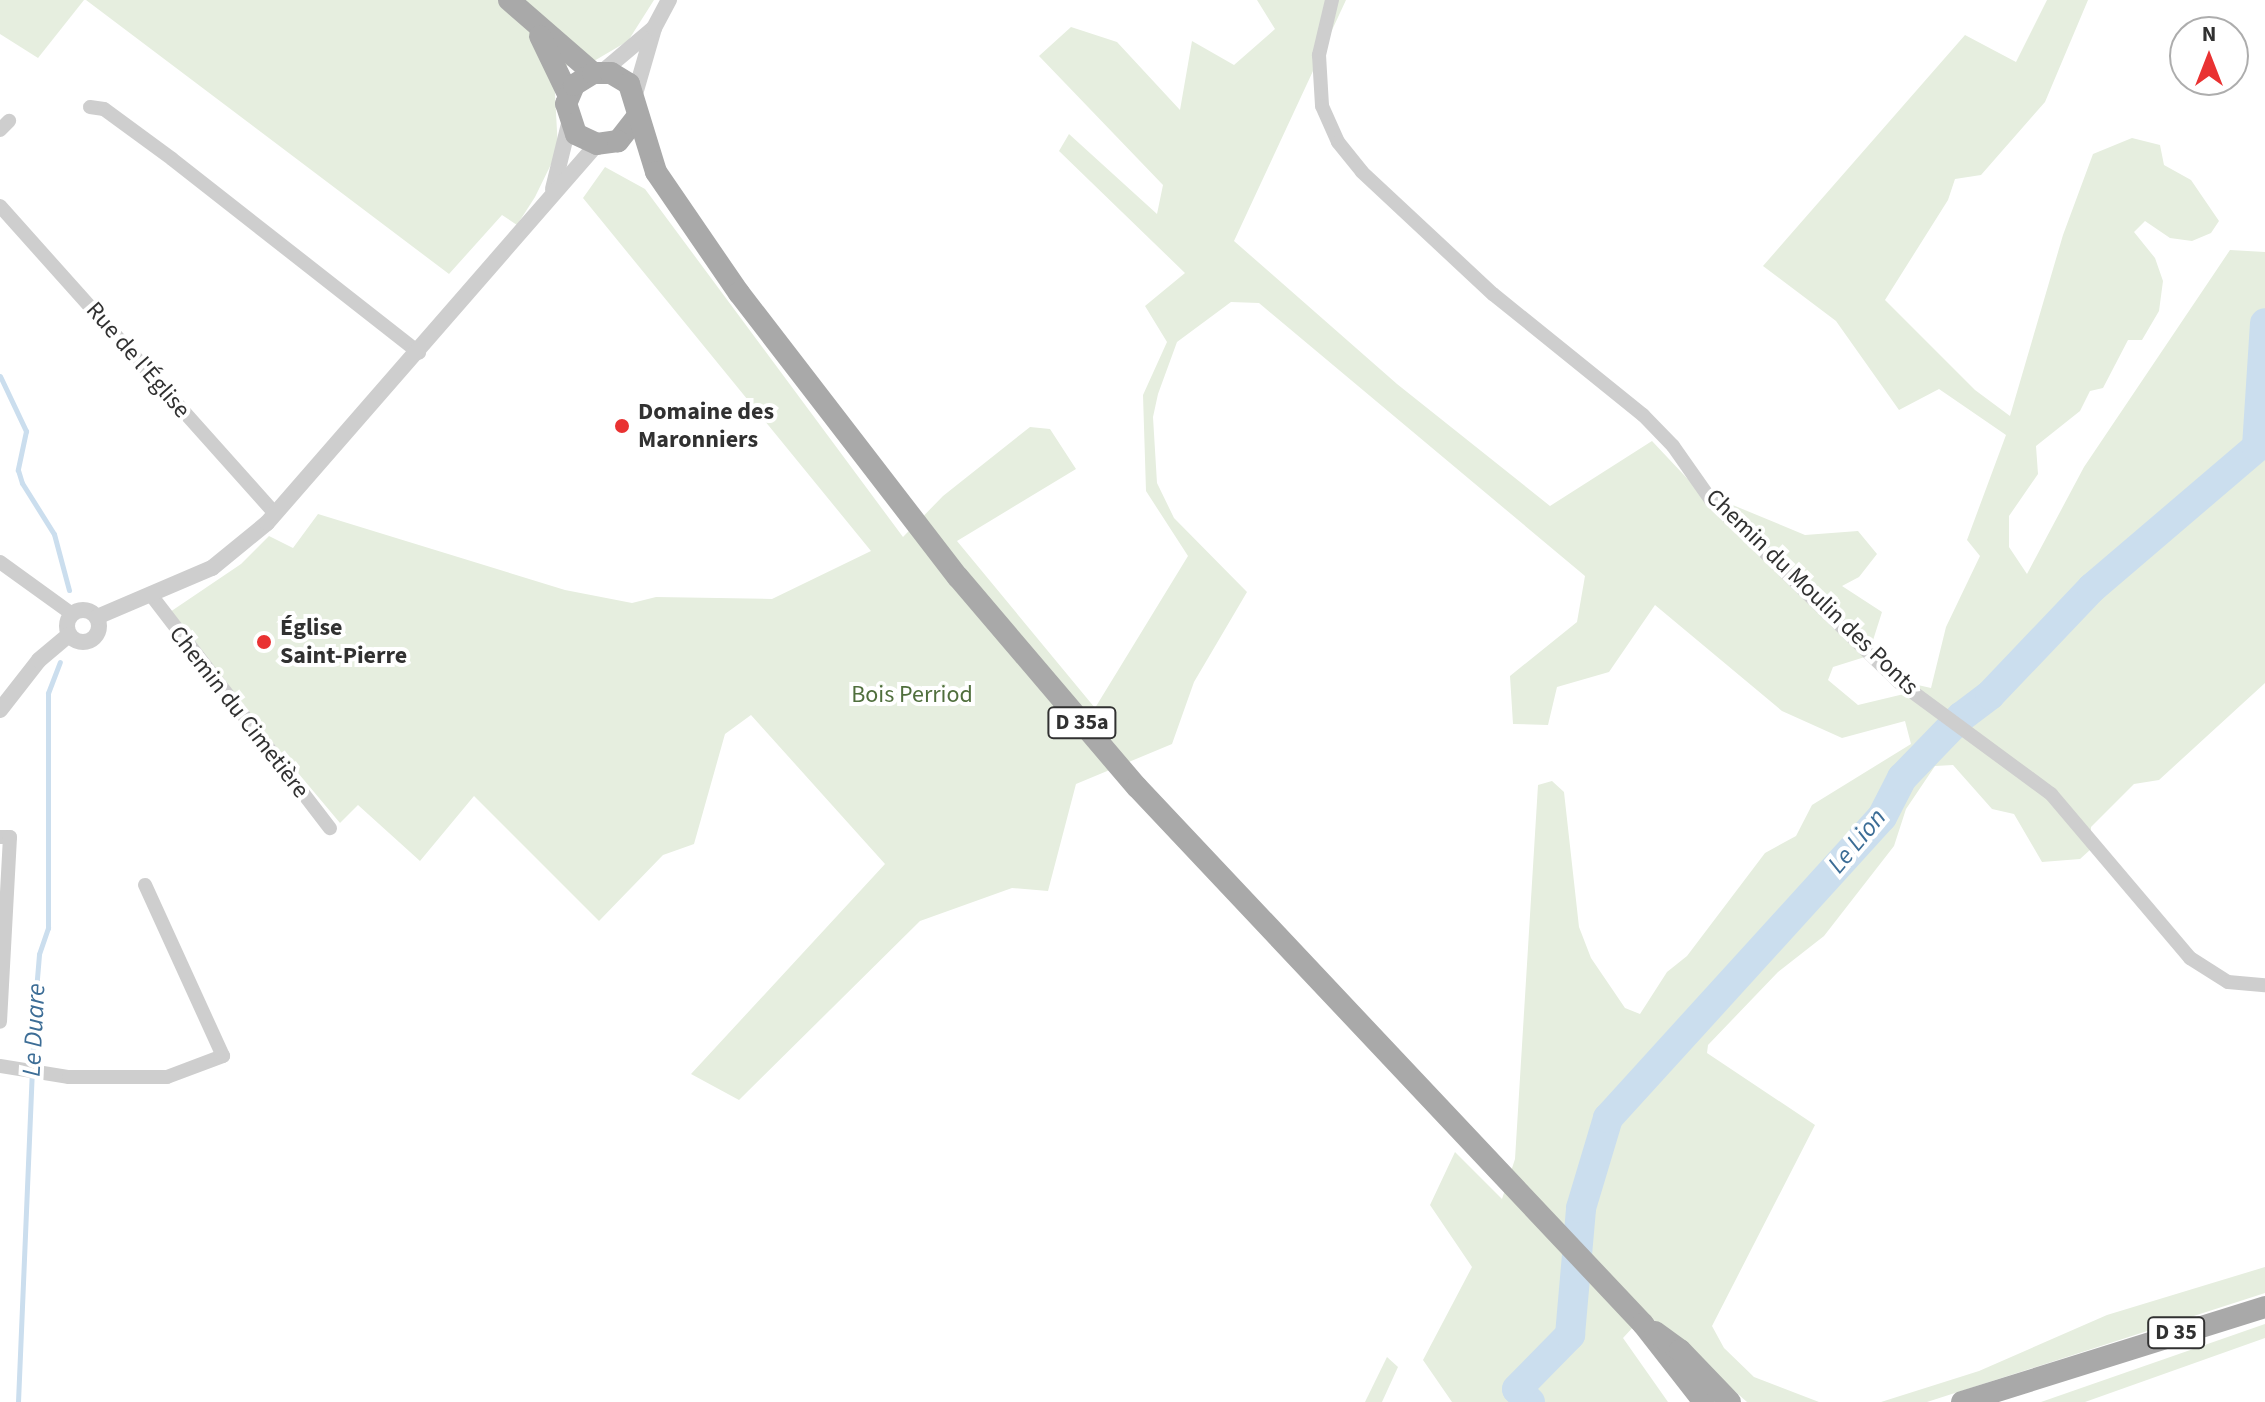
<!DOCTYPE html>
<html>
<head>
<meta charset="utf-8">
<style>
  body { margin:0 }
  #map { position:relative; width:2265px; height:1402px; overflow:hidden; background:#fff; font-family:"Source Sans 3",sans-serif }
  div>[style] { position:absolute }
  .green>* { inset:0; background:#e6eedf }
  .stream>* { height:5px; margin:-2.5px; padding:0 2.5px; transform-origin:2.5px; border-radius:2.5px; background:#cbdeee }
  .river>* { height:30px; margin:-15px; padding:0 15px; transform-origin:15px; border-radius:15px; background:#cbdeee }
  .minor>* { height:14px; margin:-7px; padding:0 7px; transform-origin:7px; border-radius:7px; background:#cecece }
  .tertiary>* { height:16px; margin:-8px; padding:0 8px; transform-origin:8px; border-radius:8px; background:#cecece }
  .tertiary>.ring { margin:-8px; padding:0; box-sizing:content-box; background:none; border:16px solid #cecece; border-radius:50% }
  .primary>* { height:22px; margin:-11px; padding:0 11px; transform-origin:11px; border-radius:11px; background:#a9a9a9 }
  .dots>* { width:22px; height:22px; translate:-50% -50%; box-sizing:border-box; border:4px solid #fff; border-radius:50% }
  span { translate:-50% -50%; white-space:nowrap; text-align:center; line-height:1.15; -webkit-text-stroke:8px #fff; paint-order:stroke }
  .shield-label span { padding:2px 6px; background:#fff; border:2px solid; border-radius:6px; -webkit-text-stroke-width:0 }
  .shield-label { font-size:22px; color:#313131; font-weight:700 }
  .street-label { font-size:24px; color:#313131 }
  .poi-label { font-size:24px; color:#313131; font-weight:700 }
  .left { translate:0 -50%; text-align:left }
  .park-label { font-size:24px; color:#506f3d }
  .water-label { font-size:26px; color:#3c6d96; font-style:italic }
  .north { position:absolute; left:2169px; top:16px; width:80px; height:80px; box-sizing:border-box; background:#fff; border:2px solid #adadad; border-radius:50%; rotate:0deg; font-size:22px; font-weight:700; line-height:32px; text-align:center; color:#313131 }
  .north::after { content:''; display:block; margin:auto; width:28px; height:36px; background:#e93232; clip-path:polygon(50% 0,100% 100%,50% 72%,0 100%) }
</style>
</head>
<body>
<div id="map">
  <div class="green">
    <i style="clip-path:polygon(0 0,84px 0,38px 58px,0 34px)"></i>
    <i style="clip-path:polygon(86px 0,654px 0,628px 41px,594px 61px,581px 56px,554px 75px,558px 150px,535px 197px,517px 225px,502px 215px,449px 274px)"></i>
    <i style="clip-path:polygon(1257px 0,1346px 0,1234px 241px,1397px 384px,1550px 506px,1652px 441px,1699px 491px,1805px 535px,1858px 531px,1877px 554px,1859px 577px,1842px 586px,1882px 612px,1868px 656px,1833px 667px,1828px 680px,1858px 705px,1904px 694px,1909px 683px,1931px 688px,1946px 627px,1980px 556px,1967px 540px,2006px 435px,1939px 389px,1899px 410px,1836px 321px,1763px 266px,1965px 35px,2016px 62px,2047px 0,2088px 0,2045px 102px,1981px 175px,1955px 179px,1948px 200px,1885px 300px,1975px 390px,2010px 416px,2063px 235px,2093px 154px,2132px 138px,2160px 145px,2164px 165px,2191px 180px,2219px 221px,2211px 233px,2192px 241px,2170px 238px,2145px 221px,2134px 232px,2155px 258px,2163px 281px,2159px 311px,2142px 340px,2128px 340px,2103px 388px,2090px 391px,2080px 411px,2036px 446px,2038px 474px,2009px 516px,2009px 547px,2027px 574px,2084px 467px,2230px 250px,2265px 252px,2265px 683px,2159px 780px,2134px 784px,2091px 827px,2091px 849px,2080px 859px,2042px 862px,2014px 814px,1992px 809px,1953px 765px,1935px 766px,1906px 809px,1894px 846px,1824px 936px,1778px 972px,1708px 1045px,1707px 1053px,1815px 1125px,1712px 1326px,1724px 1348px,1754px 1377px,1819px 1402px,1747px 1402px,1646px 1313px,1623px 1338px,1668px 1402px,1452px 1402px,1423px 1360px,1472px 1267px,1430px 1205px,1455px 1152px,1502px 1199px,1515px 1159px,1538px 785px,1552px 781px,1564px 792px,1579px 927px,1591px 958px,1625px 1008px,1640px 1014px,1667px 972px,1687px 956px,1765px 853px,1796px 836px,1812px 805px,1911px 744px,1905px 721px,1842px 738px,1782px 711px,1655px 605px,1609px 672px,1557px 687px,1548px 725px,1513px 724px,1510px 676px,1577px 622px,1585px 576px,1259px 303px,1231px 302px,1177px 342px,1158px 394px,1153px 417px,1157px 483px,1174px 518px,1247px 592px,1194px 682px,1172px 744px,1076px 784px,1048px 891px,1012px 888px,920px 921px,739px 1100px,691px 1074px,885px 864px,751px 715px,725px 734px,694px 844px,663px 855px,599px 921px,474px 796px,420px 861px,358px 805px,340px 823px,200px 656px,170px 612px,241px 564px,269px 536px,293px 548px,318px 514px,565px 590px,632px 603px,656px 597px,772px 599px,871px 551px,583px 198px,605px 167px,645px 189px,903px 537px,943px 496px,1030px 427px,1050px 429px,1076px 469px,957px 541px,1095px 708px,1188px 556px,1146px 491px,1143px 395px,1167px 342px,1145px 306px,1185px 273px,1059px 151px,1069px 134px,1157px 214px,1163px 185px,1039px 56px,1071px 27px,1117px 42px,1180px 110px,1192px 41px,1234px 65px,1275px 29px)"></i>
    <i style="clip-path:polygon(2265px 1267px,2265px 1293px,1927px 1402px,1881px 1402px,1979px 1371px,2107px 1315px)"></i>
    <i style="clip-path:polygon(2265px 1324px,2265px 1338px,2085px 1402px,2041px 1402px)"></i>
    <i style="clip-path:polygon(1387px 1357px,1398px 1367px,1382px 1402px,1365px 1402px)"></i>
  </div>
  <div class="stream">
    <i style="left:0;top:376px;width:61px;rotate:64.7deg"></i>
    <i style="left:26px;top:431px;width:40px;rotate:102deg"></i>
    <i style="left:18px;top:470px;width:14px;rotate:73deg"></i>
    <i style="left:22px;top:483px;width:60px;rotate:57.9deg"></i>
    <i style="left:54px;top:534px;width:58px;rotate:75deg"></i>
    <i style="left:18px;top:1402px;width:388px;rotate:-87.6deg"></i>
    <i style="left:34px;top:1014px;width:60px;rotate:-85.2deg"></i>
    <i style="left:39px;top:954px;width:28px;rotate:-71deg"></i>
    <i style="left:48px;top:928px;width:235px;rotate:-90deg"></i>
    <i style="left:48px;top:693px;width:33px;rotate:-69deg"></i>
  </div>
  <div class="river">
    <i style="left:1530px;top:1402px;width:18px;rotate:-135deg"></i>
    <i style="left:1517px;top:1389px;width:76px;rotate:-45.5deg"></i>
    <i style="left:1570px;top:1335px;width:127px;rotate:-85deg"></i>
    <i style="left:1581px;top:1208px;width:94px;rotate:-73.3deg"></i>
    <i style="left:1608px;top:1118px;width:407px;rotate:-47.7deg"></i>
    <i style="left:1882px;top:817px;width:44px;rotate:-62.9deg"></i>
    <i style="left:1902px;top:778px;width:85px;rotate:-46deg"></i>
    <i style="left:1961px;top:717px;width:36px;rotate:-37deg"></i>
    <i style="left:1990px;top:695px;width:148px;rotate:-46.4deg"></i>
    <i style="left:2092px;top:588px;width:217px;rotate:-40.5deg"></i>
    <i style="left:2257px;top:447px;width:124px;rotate:-86.3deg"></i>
  </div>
  <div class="minor">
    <i style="left:1332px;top:0;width:57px;rotate:103.3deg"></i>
    <i style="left:1319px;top:55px;width:51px;rotate:86.6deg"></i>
    <i style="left:1322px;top:106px;width:39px;rotate:66deg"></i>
    <i style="left:1338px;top:142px;width:38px;rotate:51deg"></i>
    <i style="left:1362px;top:172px;width:179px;rotate:43deg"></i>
    <i style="left:1493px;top:294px;width:193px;rotate:38.9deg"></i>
    <i style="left:1643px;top:415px;width:43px;rotate:45.9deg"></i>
    <i style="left:1673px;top:446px;width:66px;rotate:54.9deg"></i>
    <i style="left:1711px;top:500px;width:262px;rotate:44.1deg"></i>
    <i style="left:1899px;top:682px;width:189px;rotate:36.4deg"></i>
    <i style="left:2051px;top:794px;width:215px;rotate:49.7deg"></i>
    <i style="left:2190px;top:958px;width:45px;rotate:32.3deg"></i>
    <i style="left:2228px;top:982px;width:37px;rotate:5deg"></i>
    <i style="left:90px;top:107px;width:14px;rotate:8deg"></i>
    <i style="left:104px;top:109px;width:84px;rotate:36.3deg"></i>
    <i style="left:172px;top:159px;width:314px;rotate:38.1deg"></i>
    <i style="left:0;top:130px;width:13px;rotate:-45deg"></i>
    <i style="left:0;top:206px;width:413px;rotate:48.2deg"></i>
    <i style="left:0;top:562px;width:89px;rotate:35.8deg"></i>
    <i style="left:151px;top:595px;width:294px;rotate:52.5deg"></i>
    <i style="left:0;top:837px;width:10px"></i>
    <i style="left:10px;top:837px;width:185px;rotate:93.1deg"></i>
    <i style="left:0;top:1066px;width:70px;rotate:9.1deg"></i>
    <i style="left:69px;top:1077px;width:98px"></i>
    <i style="left:167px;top:1077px;width:60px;rotate:-20.6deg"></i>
    <i style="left:223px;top:1056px;width:188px;rotate:-114.5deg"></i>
  </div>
  <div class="tertiary">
    <i style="left:602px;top:72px;width:68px;rotate:-40.2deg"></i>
    <i style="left:635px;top:94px;width:69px;rotate:-73.9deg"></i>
    <i style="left:654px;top:28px;width:32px;rotate:-62deg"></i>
    <i style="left:553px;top:189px;width:67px;rotate:-76.2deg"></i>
    <i class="ring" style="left:67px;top:610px;width:16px;height:16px"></i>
    <i style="left:97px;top:617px;width:125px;rotate:-23.1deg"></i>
    <i style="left:212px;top:568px;width:71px;rotate:-39.3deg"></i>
    <i style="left:267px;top:523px;width:503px;rotate:-48.95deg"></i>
    <i style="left:0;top:710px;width:63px;rotate:-52deg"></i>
    <i style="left:39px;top:660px;width:39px;rotate:-40deg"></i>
  </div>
  <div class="primary">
    <i style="left:509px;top:0;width:111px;rotate:41deg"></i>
    <i style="left:540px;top:36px;width:64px;rotate:64.2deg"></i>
    <i style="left:637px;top:117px;width:31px;rotate:128deg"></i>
    <i style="left:618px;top:141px;width:21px;rotate:172deg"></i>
    <i style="left:597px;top:144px;width:23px;rotate:-155deg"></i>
    <i style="left:576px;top:134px;width:32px;rotate:-108deg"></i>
    <i style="left:566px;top:104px;width:21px;rotate:-67deg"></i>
    <i style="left:574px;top:85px;width:22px;rotate:-32deg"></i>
    <i style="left:593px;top:73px;width:18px"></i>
    <i style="left:611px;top:73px;width:21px;rotate:31deg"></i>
    <i style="left:629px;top:84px;width:92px;rotate:72.9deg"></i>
    <i style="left:656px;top:172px;width:147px;rotate:55.6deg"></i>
    <i style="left:739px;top:293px;width:359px;rotate:52.4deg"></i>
    <i style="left:958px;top:577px;width:276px;rotate:49.6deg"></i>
    <i style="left:1137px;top:787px;width:738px;rotate:46.7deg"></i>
    <i style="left:1643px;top:1324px;width:99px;rotate:52deg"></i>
    <i style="left:1655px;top:1332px;width:31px;rotate:36deg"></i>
    <i style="left:1680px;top:1350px;width:72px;rotate:46.1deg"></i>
    <i style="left:1962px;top:1402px;width:318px;rotate:-17.4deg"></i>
  </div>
  <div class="dots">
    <i style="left:622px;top:426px;background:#e93232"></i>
    <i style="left:264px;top:642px;background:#e93232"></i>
  </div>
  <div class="shield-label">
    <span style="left:1082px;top:723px">D 35a</span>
    <span style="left:2176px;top:1333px">D 35</span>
  </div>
  <div class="street-label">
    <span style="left:138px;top:360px;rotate:49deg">Rue de l'Église</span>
    <span style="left:1812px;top:592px;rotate:44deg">Chemin du Moulin des Ponts</span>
    <span style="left:239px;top:712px;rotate:52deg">Chemin du Cimetière</span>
  </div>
  <div class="poi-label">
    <span class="left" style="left:638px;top:426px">Domaine des<br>Maronniers</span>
    <span class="left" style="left:280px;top:642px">Église<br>Saint-Pierre</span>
  </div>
  <div class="park-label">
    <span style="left:912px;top:695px">Bois Perriod</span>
  </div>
  <div class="water-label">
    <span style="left:1857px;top:841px;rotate:-50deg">Le Lion</span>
    <span style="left:34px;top:1030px;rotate:-87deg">Le Duare</span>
  </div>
  <div class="north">N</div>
</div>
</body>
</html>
